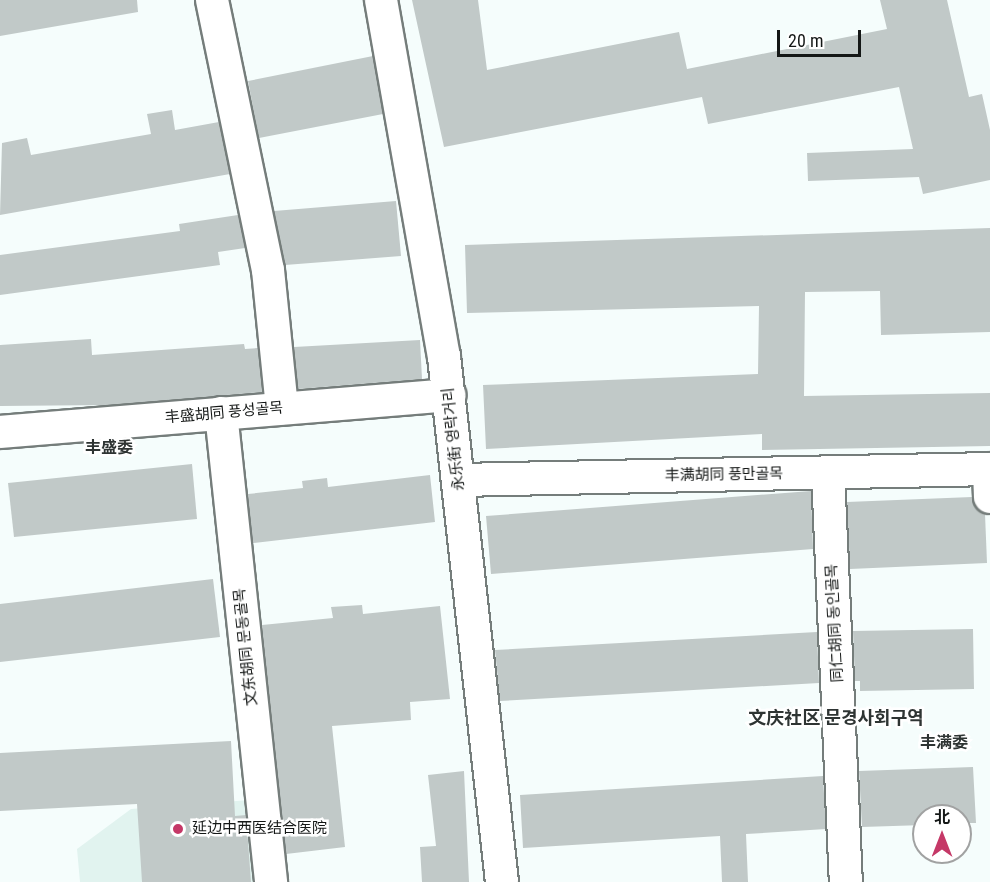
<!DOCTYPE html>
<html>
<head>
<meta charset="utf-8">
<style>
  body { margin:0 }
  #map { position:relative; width:990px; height:882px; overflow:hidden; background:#f5fdfc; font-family:"Roboto Condensed","Noto Sans SC","Noto Sans KR",sans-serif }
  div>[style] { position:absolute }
  .built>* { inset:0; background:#e1f3ef }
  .building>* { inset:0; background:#c1c9c8 }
  .roads { filter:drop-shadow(2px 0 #757d7b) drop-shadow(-2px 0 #757d7b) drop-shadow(0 2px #757d7b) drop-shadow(0 -2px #757d7b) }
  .minor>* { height:32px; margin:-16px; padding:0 16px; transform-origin:16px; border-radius:16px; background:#fff }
  .dots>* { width:16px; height:16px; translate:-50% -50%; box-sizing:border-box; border:3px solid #fff; border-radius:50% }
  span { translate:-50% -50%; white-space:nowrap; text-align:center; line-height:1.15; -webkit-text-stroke:5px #fff; paint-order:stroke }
  .street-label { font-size:15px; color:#141716 }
  .poi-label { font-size:15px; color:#141716 }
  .left { translate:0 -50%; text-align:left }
  .neighbourhood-label { font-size:16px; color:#2e3433; font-weight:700 }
  .quarter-label { font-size:18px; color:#2e3433; font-weight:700 }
  .north { position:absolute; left:912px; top:804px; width:60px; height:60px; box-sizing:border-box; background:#fff; border:2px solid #a1a2a2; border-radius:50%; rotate:0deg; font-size:16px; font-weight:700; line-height:24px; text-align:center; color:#141716 }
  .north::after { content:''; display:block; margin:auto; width:21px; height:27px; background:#c53867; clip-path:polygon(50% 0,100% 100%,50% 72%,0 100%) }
  .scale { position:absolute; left:777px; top:30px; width:84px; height:27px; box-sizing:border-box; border:3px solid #141716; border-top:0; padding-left:8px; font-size:18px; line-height:21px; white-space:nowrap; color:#141716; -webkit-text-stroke:4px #fff; paint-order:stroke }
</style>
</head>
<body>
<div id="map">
  <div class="built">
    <i style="clip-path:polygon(250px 800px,257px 882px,80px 882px,77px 849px,131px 809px)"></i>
  </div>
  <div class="building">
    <i style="clip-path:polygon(0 0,137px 0,138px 12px,0 36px)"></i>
    <i style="clip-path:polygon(412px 0,478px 0,487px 70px,679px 32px,687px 69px,887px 29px,880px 0,947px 0,969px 97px,982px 94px,990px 130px,990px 180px,923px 194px,919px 177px,808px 181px,807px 153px,913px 149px,899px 87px,708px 124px,702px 97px,444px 147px)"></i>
    <i style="clip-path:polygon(373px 56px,383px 114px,259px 138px,248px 81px)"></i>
    <i style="clip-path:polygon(172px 110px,175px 130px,219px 122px,230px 174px,0 215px,2px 143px,27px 138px,31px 155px,151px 134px,147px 114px)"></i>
    <i style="clip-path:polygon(396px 201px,401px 256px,285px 265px,274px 211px)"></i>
    <i style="clip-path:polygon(238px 215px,245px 248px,218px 252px,220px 265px,0 295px,0 255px,180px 231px,179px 224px)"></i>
    <i style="clip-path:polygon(990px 228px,990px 332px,881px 335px,880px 291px,805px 292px,804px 396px,990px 393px,990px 446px,762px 450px,762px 434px,486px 449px,483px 385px,758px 374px,759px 306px,467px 313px,465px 245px)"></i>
    <i style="clip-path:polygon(91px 339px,92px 355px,244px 344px,245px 349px,258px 348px,262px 392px,108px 405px,0 406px,0 345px)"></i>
    <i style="clip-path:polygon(420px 340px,422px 379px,298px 389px,294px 347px)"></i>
    <i style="clip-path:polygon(192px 464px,197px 519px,14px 537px,8px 483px)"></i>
    <i style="clip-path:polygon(430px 475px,435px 522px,253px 543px,248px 494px,303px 488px,302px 481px,327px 478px,328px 487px)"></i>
    <i style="clip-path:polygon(811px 491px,813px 549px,491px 574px,486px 516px)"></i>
    <i style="clip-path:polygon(972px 497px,985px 514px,987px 563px,850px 569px,847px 502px)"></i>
    <i style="clip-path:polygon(213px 579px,220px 637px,0 662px,0 604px)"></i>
    <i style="clip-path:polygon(362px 605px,363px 614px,440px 606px,450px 699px,410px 702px,411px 720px,332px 726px,345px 847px,286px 854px,262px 625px,333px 618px,331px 607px)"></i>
    <i style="clip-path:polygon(973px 629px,974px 689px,860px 691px,860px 681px,855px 681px,853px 631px)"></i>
    <i style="clip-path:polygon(817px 632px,819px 683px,500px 701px,495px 650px)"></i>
    <i style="clip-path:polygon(231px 741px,235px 816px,246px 815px,251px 882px,142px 882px,137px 804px,0 811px,0 753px)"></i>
    <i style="clip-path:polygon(973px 767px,976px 823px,960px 823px,960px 816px,924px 816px,924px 825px,862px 827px,859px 771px)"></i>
    <i style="clip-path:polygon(464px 771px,469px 882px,422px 882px,420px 847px,436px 846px,428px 775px)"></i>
    <i style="clip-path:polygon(823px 776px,826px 829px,746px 834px,748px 882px,722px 882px,720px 836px,523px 848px,520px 795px)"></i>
  </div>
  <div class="roads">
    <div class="minor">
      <i style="left:212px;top:0;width:276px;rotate:78.3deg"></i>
      <i style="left:268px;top:270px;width:139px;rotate:84.2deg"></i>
      <i style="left:381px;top:0;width:362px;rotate:80deg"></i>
      <i style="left:444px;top:356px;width:529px;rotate:83.71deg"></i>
      <i style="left:221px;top:413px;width:472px;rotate:83.9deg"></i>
      <i style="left:0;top:432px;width:451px;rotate:-4.7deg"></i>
      <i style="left:989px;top:469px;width:28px;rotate:88deg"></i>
      <i style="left:828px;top:473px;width:409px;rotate:87.5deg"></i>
      <i style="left:458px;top:480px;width:532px;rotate:-1.18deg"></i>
    </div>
  </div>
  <div class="dots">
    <i style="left:178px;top:829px;background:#c53867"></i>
  </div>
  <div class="street-label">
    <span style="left:224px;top:413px;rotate:-5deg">丰盛胡同 풍성골목</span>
    <span style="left:454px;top:439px;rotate:-96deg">永乐街 영락거리</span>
    <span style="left:724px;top:475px;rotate:-1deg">丰满胡同 풍만골목</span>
    <span style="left:835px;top:623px;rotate:-93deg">同仁胡同 동인골목</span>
    <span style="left:246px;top:647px;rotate:-96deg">文东胡同 문동골목</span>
  </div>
  <div class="poi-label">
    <span class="left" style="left:192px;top:829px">延边中西医结合医院</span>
  </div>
  <div class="neighbourhood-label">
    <span style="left:109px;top:448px">丰盛委</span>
    <span style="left:944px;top:743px">丰满委</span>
  </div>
  <div class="quarter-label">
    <span style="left:836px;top:718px">文庆社区 문경사회구역</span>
  </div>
  <div class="north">北</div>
  <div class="scale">20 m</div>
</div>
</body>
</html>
